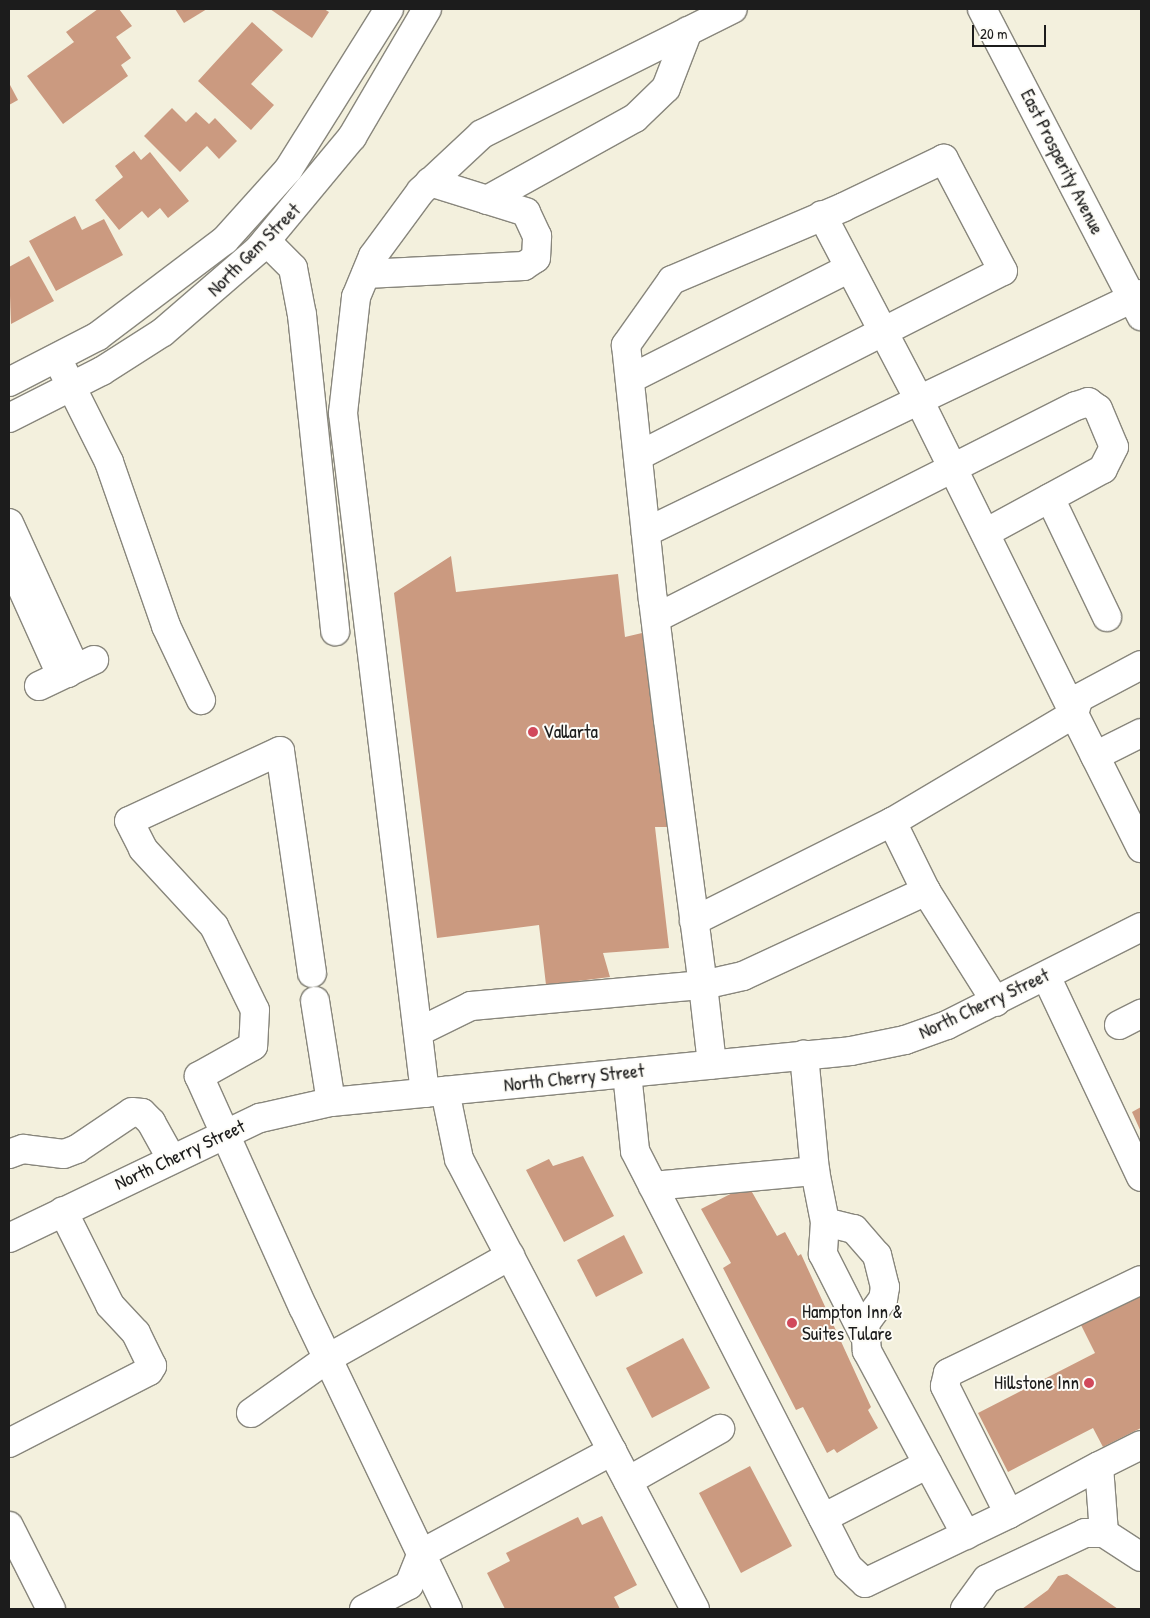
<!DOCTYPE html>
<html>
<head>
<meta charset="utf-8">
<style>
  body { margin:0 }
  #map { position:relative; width:1150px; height:1618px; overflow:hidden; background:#f3f0dd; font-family:"Patrick Hand",sans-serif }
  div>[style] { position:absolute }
  .building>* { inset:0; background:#cb9a80 }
  .roads { filter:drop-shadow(1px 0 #88867c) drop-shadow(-1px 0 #88867c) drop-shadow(0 1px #88867c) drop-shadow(0 -1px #88867c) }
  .minor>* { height:28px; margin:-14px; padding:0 14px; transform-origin:14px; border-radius:14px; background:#fff }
  .major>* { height:28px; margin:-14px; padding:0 14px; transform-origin:14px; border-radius:14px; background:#fff }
  .dots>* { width:14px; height:14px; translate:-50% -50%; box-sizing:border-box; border:2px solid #fdfcf7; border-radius:50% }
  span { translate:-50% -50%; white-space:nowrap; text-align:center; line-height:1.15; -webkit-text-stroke:4px #fdfcf7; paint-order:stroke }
  .street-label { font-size:19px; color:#1c1c1c }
  .poi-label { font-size:19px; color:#1c1c1c }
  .left { translate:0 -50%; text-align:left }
  .right { translate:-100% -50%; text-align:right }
  .frame { position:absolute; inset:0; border:10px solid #1c1c1c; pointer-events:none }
  .scale { position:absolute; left:972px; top:25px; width:74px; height:22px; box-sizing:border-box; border:2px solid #1c1c1c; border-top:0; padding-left:6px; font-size:15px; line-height:18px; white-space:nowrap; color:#1c1c1c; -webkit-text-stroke:4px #fdfcf7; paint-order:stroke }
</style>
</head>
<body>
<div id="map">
  <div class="building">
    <i style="clip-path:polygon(98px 9px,119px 9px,132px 26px,116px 37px,131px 58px,121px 65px,128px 76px,63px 124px,27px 76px,74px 42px,66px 32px)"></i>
    <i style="clip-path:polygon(175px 9px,207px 9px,184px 23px)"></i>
    <i style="clip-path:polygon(270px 9px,324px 9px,329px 12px,312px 38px)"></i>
    <i style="clip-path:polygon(252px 22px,283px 50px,251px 84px,274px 105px,251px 130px,198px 81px)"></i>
    <i style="clip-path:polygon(9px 83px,18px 100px,9px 105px)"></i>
    <i style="clip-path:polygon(172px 108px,186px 122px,196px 112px,209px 124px,215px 118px,237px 141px,219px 159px,207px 146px,180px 172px,144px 136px)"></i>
    <i style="clip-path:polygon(134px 151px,141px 160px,150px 152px,189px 201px,168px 218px,160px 208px,148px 218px,142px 211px,119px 230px,95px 200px,123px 177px,115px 166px)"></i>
    <i style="clip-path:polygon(75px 216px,82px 230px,104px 219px,123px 255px,56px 291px,29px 241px)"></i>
    <i style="clip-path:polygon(29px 256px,54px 301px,11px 324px,9px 267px)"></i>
    <i style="clip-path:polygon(451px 556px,456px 592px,618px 574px,625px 637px,642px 633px,669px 827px,655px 827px,669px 948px,603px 953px,610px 977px,546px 985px,539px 925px,437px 938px,394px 593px)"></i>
    <i style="clip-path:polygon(1141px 1107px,1141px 1132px,1132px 1112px)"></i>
    <i style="clip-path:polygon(583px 1156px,614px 1216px,564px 1242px,526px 1170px,549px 1159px,553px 1166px)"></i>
    <i style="clip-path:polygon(748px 1185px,777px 1236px,785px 1232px,798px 1256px,801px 1254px,871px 1407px,868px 1410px,878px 1428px,837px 1453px,834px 1449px,827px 1453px,803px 1407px,796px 1410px,723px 1268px,731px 1263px,701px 1209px)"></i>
    <i style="clip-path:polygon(624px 1235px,643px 1273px,596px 1297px,577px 1260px)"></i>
    <i style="clip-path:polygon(1141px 1289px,1141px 1428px,1103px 1447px,1093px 1428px,1008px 1472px,978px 1413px,1095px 1353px,1079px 1321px)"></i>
    <i style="clip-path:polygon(683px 1338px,710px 1388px,652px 1418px,626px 1368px)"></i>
    <i style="clip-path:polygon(750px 1466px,792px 1546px,741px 1573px,699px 1493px)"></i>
    <i style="clip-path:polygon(602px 1516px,637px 1585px,614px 1597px,620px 1609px,505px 1609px,487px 1573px,510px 1561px,506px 1553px,578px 1517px,582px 1525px)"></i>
    <i style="clip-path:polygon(1067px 1574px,1118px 1609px,1022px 1609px,1048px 1590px,1058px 1576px)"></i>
  </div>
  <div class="roads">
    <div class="minor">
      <i style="left:487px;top:200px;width:169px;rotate:-29deg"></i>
      <i style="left:635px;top:118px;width:43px;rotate:-44.1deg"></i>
      <i style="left:666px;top:88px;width:61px;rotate:-68.9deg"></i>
      <i style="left:822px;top:215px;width:209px;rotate:62.3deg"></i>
      <i style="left:919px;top:400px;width:246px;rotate:-25.5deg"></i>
      <i style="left:266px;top:241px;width:38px;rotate:45deg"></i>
      <i style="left:293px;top:268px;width:48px;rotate:79.2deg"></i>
      <i style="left:302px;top:315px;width:318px;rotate:84deg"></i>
      <i style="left:366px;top:274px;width:158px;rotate:-2.9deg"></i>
      <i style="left:524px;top:266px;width:14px;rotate:-34deg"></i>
      <i style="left:536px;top:258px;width:22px;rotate:-87deg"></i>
      <i style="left:537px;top:236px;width:26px;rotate:-115deg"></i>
      <i style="left:526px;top:212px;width:101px;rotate:-162.6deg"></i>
      <i style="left:63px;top:370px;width:103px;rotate:63.4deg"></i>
      <i style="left:109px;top:462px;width:174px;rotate:70.8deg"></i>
      <i style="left:166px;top:626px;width:82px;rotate:64.7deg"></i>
      <i style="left:630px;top:379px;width:244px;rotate:-26.8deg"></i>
      <i style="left:9px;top:382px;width:100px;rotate:-27.3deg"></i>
      <i style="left:98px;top:336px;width:159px;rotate:-37.1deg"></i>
      <i style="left:225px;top:240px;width:94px;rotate:-48deg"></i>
      <i style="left:288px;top:170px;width:190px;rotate:-57.9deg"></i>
      <i style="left:9px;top:418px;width:104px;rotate:-26.8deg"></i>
      <i style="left:102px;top:371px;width:72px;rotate:-32.6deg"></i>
      <i style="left:163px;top:332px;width:127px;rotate:-40.8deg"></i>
      <i style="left:259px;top:249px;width:146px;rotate:-50.3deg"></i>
      <i style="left:352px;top:137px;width:148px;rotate:-59.6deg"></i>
      <i style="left:638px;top:456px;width:409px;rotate:-26.9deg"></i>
      <i style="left:1003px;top:271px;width:127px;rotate:-117.8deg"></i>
      <i style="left:944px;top:159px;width:111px;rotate:154.4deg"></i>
      <i style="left:844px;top:207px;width:187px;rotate:157deg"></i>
      <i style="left:672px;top:280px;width:80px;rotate:125.3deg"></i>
      <i style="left:626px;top:345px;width:256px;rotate:84deg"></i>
      <i style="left:653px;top:600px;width:121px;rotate:82.9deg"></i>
      <i style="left:668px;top:720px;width:267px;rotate:82.5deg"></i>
      <i style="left:703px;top:985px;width:41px;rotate:-12.7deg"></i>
      <i style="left:743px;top:976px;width:202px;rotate:-24.9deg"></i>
      <i style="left:926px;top:891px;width:77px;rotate:-116.2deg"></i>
      <i style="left:892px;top:822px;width:212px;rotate:-30.7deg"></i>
      <i style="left:1074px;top:714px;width:150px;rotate:63.4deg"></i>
      <i style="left:1050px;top:498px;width:132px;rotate:64.4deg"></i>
      <i style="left:9px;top:523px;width:149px;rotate:65.5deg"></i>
      <i style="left:71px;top:659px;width:14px;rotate:102deg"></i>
      <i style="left:68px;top:673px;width:13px;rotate:-148deg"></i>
      <i style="left:57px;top:666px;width:117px;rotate:-114.2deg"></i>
      <i style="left:646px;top:532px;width:303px;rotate:-25.8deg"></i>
      <i style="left:919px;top:400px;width:350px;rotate:63.7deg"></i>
      <i style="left:656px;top:618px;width:470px;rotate:-26.8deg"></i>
      <i style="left:1076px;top:406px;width:13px;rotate:-18deg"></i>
      <i style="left:1088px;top:402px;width:12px;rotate:35deg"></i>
      <i style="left:1098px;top:409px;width:41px;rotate:67.2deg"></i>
      <i style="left:1114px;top:447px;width:25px;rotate:117deg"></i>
      <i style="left:1103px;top:469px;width:134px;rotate:151.5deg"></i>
      <i style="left:39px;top:686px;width:61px;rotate:-25.3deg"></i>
      <i style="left:1074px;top:714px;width:17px;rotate:-73deg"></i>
      <i style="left:1079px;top:698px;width:70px;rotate:-28deg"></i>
      <i style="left:1095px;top:756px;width:51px;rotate:-26.6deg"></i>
      <i style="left:926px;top:891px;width:131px;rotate:57.8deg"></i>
      <i style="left:694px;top:921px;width:221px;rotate:-26.6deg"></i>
      <i style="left:312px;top:973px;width:224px;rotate:-98.2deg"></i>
      <i style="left:280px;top:751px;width:166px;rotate:155.1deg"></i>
      <i style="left:129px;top:821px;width:31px;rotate:63deg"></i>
      <i style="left:143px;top:849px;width:105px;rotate:47.3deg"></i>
      <i style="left:214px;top:926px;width:93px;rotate:64deg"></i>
      <i style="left:255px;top:1010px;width:36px;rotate:93deg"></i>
      <i style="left:253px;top:1046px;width:62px;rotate:150.9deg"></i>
      <i style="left:199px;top:1076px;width:253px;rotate:65.8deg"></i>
      <i style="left:303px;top:1307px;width:335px;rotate:64.4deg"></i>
      <i style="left:1046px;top:976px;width:222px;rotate:64.7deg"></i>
      <i style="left:315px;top:1001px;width:102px;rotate:81deg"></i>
      <i style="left:1119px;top:1025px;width:25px;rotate:-27deg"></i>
      <i style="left:418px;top:1032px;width:59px;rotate:-26.1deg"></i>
      <i style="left:471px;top:1006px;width:233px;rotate:-5.2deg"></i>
      <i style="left:703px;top:985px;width:80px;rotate:83.5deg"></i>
      <i style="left:627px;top:1073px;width:78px;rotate:84.1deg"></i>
      <i style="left:635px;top:1151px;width:467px;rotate:62.9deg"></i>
      <i style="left:848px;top:1567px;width:23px;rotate:43deg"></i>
      <i style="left:865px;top:1583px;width:160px;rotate:-25.6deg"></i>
      <i style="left:1009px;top:1514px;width:143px;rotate:-116.6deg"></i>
      <i style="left:945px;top:1386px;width:13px;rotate:-77deg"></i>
      <i style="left:948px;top:1373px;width:214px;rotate:-25.7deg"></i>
      <i style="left:445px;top:1091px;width:69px;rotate:78.4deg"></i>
      <i style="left:459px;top:1159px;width:508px;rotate:62.33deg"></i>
      <i style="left:425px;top:1093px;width:685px;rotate:-96.88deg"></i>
      <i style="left:343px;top:413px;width:117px;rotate:-83.6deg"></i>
      <i style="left:356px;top:297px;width:44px;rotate:-67.5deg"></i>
      <i style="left:373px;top:256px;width:81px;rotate:-53.6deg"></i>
      <i style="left:421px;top:191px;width:83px;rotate:-43.1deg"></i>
      <i style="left:482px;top:134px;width:280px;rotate:-26.5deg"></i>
      <i style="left:9px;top:1154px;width:15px;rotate:-20deg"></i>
      <i style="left:23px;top:1149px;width:41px;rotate:7deg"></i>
      <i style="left:64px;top:1154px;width:14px;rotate:-21deg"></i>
      <i style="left:77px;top:1149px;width:66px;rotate:-33.9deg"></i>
      <i style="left:132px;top:1112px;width:10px;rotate:6deg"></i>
      <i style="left:142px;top:1113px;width:13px;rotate:45deg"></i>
      <i style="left:151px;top:1122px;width:41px;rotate:60.9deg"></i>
      <i style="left:815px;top:1171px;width:52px;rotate:78.9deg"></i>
      <i style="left:825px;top:1222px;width:30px;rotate:14deg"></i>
      <i style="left:854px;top:1229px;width:35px;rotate:49deg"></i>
      <i style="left:877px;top:1255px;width:33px;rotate:76deg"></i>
      <i style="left:885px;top:1287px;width:12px;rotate:99deg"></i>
      <i style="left:883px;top:1299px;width:31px;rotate:126deg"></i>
      <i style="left:865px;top:1324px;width:27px;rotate:86deg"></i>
      <i style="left:867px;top:1351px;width:209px;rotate:61.7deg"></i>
      <i style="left:653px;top:1186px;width:163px;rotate:-5.3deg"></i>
      <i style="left:815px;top:1171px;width:117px;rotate:-95.4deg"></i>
      <i style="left:825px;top:1222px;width:32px;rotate:94deg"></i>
      <i style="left:823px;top:1254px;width:89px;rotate:63.1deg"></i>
      <i style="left:9px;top:1238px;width:278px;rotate:-25.6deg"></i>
      <i style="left:260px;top:1118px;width:73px;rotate:-12.7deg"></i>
      <i style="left:331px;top:1102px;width:522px;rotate:-5.6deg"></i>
      <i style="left:851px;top:1051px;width:55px;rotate:-11.5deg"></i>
      <i style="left:905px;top:1040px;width:45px;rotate:-19.7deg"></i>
      <i style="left:947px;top:1025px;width:217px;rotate:-26.8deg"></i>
      <i style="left:251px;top:1413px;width:95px;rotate:-35.5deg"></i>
      <i style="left:328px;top:1358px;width:209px;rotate:-29.3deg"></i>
      <i style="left:9px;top:1443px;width:157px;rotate:-27.2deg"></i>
      <i style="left:149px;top:1371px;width:6px;rotate:-59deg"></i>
      <i style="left:152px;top:1366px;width:37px;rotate:-116deg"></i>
      <i style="left:136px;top:1333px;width:38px;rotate:-133deg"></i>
      <i style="left:110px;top:1305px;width:105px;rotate:-116.6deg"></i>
      <i style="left:628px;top:1481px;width:106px;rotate:-29.5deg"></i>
      <i style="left:1009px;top:1514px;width:102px;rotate:-28.1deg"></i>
      <i style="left:823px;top:1518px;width:118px;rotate:-27.2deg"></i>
      <i style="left:9px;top:1526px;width:93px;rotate:63.2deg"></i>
      <i style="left:1104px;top:1533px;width:67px;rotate:-94.3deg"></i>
      <i style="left:1099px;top:1466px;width:47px;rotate:-26.6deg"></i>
      <i style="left:364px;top:1609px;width:51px;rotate:-28.1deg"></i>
      <i style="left:409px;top:1585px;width:35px;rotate:-68deg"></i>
      <i style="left:422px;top:1553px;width:216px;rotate:-28.2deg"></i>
      <i style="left:965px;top:1609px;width:37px;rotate:-54deg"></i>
      <i style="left:987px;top:1579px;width:108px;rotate:-25.1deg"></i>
      <i style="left:1085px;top:1533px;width:19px"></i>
      <i style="left:1104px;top:1533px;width:44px;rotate:33deg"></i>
    </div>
    <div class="major">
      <i style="left:982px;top:9px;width:346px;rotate:62.6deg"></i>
    </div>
  </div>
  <div class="dots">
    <i style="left:533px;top:732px;background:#d1495b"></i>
    <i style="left:792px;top:1323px;background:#d1495b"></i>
    <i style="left:1089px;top:1383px;background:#d1495b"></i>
  </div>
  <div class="street-label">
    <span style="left:1062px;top:162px;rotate:63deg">East Prosperity Avenue</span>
    <span style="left:254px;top:250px;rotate:-45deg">North Gem Street</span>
    <span style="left:984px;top:1004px;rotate:-25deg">North Cherry Street</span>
    <span style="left:574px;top:1078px;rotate:-6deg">North Cherry Street</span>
    <span style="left:180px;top:1155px;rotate:-25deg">North Cherry Street</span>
  </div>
  <div class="poi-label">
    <span class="left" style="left:543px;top:732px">Vallarta</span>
    <span class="left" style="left:802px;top:1323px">Hampton Inn &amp;<br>Suites Tulare</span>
    <span class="right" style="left:1079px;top:1383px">Hillstone Inn</span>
  </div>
  <div class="frame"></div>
  <div class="scale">20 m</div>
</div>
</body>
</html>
